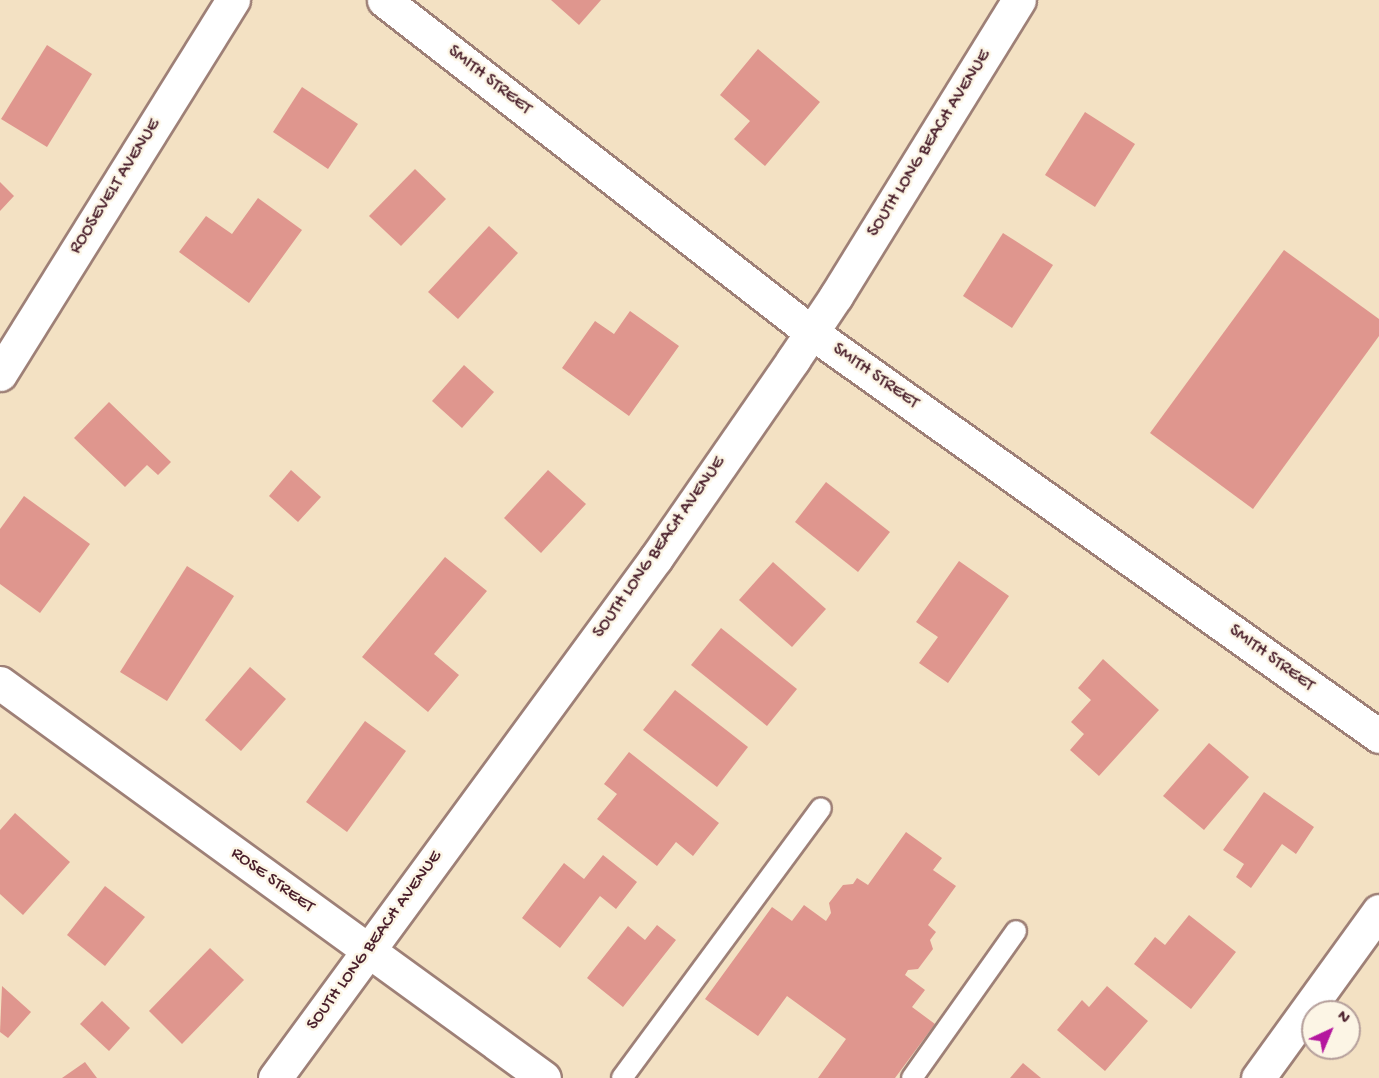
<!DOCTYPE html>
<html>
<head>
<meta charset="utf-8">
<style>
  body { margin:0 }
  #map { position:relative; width:1379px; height:1078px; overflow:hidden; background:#f3e1c3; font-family:"Gochi Hand",sans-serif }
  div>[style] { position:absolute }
  .building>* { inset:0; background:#df968e }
  .roads { filter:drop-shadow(2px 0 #9e8077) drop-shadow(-2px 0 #9e8077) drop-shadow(0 2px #9e8077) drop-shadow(0 -2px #9e8077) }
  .service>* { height:20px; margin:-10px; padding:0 10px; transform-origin:10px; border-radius:10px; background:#fff }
  .minor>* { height:33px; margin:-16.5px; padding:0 16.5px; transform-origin:16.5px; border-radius:16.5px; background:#fff }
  span { translate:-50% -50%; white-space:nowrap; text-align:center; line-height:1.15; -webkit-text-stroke:5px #fcf5e5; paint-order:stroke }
  .street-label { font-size:18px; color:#4a1f2b }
  .north { position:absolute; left:1301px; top:1000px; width:60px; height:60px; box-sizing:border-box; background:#fcf5e5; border:2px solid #b59f9b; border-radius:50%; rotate:44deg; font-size:16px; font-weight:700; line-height:24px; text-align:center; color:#4a1f2b }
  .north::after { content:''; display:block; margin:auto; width:21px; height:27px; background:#b5179e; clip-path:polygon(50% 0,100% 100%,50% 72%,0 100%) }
</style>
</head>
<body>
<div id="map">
  <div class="building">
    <i style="clip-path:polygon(551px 0,601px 0,579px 25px)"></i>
    <i style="clip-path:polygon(47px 45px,92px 74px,47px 147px,1px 119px)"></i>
    <i style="clip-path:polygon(758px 49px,820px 102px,765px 166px,734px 139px,750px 121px,720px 95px)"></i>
    <i style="clip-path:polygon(302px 87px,358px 124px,328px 169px,273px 132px)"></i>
    <i style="clip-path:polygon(1085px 112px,1135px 144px,1095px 207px,1045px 175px)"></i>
    <i style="clip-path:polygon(415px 169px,446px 199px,401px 246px,369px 216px)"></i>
    <i style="clip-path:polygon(0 182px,14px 196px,0 211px)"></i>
    <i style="clip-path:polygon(258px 198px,302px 230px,249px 303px,179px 252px,206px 216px,232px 234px)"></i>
    <i style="clip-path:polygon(489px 226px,518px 253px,458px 319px,428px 292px)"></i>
    <i style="clip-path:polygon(1003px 233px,1053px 265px,1012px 328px,963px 296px)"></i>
    <i style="clip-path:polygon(1284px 250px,1379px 319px,1379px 336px,1253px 509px,1150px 433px)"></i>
    <i style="clip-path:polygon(630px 311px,679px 346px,629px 416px,562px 368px,595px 321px,614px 334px)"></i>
    <i style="clip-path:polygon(464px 365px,494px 392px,462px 428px,432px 401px)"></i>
    <i style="clip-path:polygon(109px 402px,171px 462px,158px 475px,147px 465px,125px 487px,74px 438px)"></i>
    <i style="clip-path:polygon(291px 470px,321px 497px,298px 522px,269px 496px)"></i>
    <i style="clip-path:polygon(548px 470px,586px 504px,541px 553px,504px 518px)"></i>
    <i style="clip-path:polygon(826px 482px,890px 532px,858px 572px,795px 522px)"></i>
    <i style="clip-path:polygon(24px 496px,90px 544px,40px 613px,0 584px,0 529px)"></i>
    <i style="clip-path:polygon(445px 557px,487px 591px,434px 654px,459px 675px,428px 712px,362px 657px)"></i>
    <i style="clip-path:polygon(959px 561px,1009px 596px,948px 683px,919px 663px,938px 637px,916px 622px)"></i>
    <i style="clip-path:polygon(773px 562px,826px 609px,792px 647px,739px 600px)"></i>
    <i style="clip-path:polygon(187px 566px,234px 596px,167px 701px,120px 672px)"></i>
    <i style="clip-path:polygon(721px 628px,797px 689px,767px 726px,691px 665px)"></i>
    <i style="clip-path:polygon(1103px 659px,1159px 710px,1099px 776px,1070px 750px,1084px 734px,1071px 722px,1091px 700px,1078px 688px)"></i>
    <i style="clip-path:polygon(250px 667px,286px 699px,241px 751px,205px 720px)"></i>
    <i style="clip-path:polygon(675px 690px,748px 747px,717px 787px,643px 730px)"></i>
    <i style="clip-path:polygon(365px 721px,406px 751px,347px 832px,306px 802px)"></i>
    <i style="clip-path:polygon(1209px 743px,1249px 777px,1204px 830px,1163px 796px)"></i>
    <i style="clip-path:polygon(629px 752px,719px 823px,693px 856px,676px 842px,657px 866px,597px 819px,617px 794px,604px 784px)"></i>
    <i style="clip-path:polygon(1264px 792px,1314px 827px,1296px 854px,1282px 844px,1251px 888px,1236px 877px,1244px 864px,1223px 850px)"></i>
    <i style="clip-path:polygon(15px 813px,70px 862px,23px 915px,0 894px,0 830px)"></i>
    <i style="clip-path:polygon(906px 832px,942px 858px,933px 870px,956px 886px,928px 925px,936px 932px,930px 940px,933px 949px,918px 969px,908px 970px,905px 975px,925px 990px,912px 1007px,935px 1024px,895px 1078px,818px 1078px,846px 1039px,787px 996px,758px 1036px,705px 999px,772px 907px,792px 921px,804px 905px,826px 921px,831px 913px,829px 903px,843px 885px,853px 884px,857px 878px,868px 885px)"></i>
    <i style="clip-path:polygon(603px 855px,637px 882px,616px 909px,600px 896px,560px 948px,522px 918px,564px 863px,584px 879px)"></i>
    <i style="clip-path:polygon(105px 886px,145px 917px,105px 966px,67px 935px)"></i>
    <i style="clip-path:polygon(1189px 915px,1236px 952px,1191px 1009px,1134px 964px,1155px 937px,1165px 945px)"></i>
    <i style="clip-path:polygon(657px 925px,676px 940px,623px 1007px,587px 978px,628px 926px,645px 940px)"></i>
    <i style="clip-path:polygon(210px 948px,244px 980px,182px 1044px,149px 1011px)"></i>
    <i style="clip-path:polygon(2px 986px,31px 1012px,8px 1038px,0 1032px)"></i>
    <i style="clip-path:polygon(1107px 986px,1148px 1021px,1105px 1071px,1057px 1030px,1082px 1000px,1089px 1007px)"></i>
    <i style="clip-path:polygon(102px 1001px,130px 1028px,109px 1051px,80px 1024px)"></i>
    <i style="clip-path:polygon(85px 1062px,97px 1078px,62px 1078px)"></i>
    <i style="clip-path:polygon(1023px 1063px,1041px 1078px,1010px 1078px)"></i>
  </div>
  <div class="roads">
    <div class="service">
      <i style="left:622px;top:1078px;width:335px;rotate:-53.6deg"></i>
      <i style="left:912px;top:1078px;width:180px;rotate:-54.7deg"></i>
    </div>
    <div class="minor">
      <i style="left:384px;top:0;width:541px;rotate:37.87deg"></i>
      <i style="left:811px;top:332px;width:697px;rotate:35.42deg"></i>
      <i style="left:0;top:374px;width:441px;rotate:-58.1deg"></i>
      <i style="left:0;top:683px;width:672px;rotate:35.98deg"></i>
      <i style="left:275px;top:1078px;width:645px;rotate:-53.77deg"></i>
      <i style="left:656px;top:558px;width:241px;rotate:-55.3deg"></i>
      <i style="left:793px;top:360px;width:77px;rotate:-56.1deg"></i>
      <i style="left:836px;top:296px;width:348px;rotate:-58.3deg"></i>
      <i style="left:1258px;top:1078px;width:206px;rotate:-54.1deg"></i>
    </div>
  </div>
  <div class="street-label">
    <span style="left:489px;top:81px;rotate:38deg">SMITH STREET</span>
    <span style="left:930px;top:144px;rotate:-58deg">SOUTH LONG BEACH AVENUE</span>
    <span style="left:116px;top:187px;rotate:-58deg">ROOSEVELT AVENUE</span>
    <span style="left:875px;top:377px;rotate:35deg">SMITH STREET</span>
    <span style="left:660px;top:548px;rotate:-55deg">SOUTH LONG BEACH AVENUE</span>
    <span style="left:1271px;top:659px;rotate:36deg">SMITH STREET</span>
    <span style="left:272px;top:881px;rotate:36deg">ROSE STREET</span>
    <span style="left:375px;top:941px;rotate:-54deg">SOUTH LONG BEACH AVENUE</span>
  </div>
  <div class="north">N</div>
</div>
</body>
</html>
